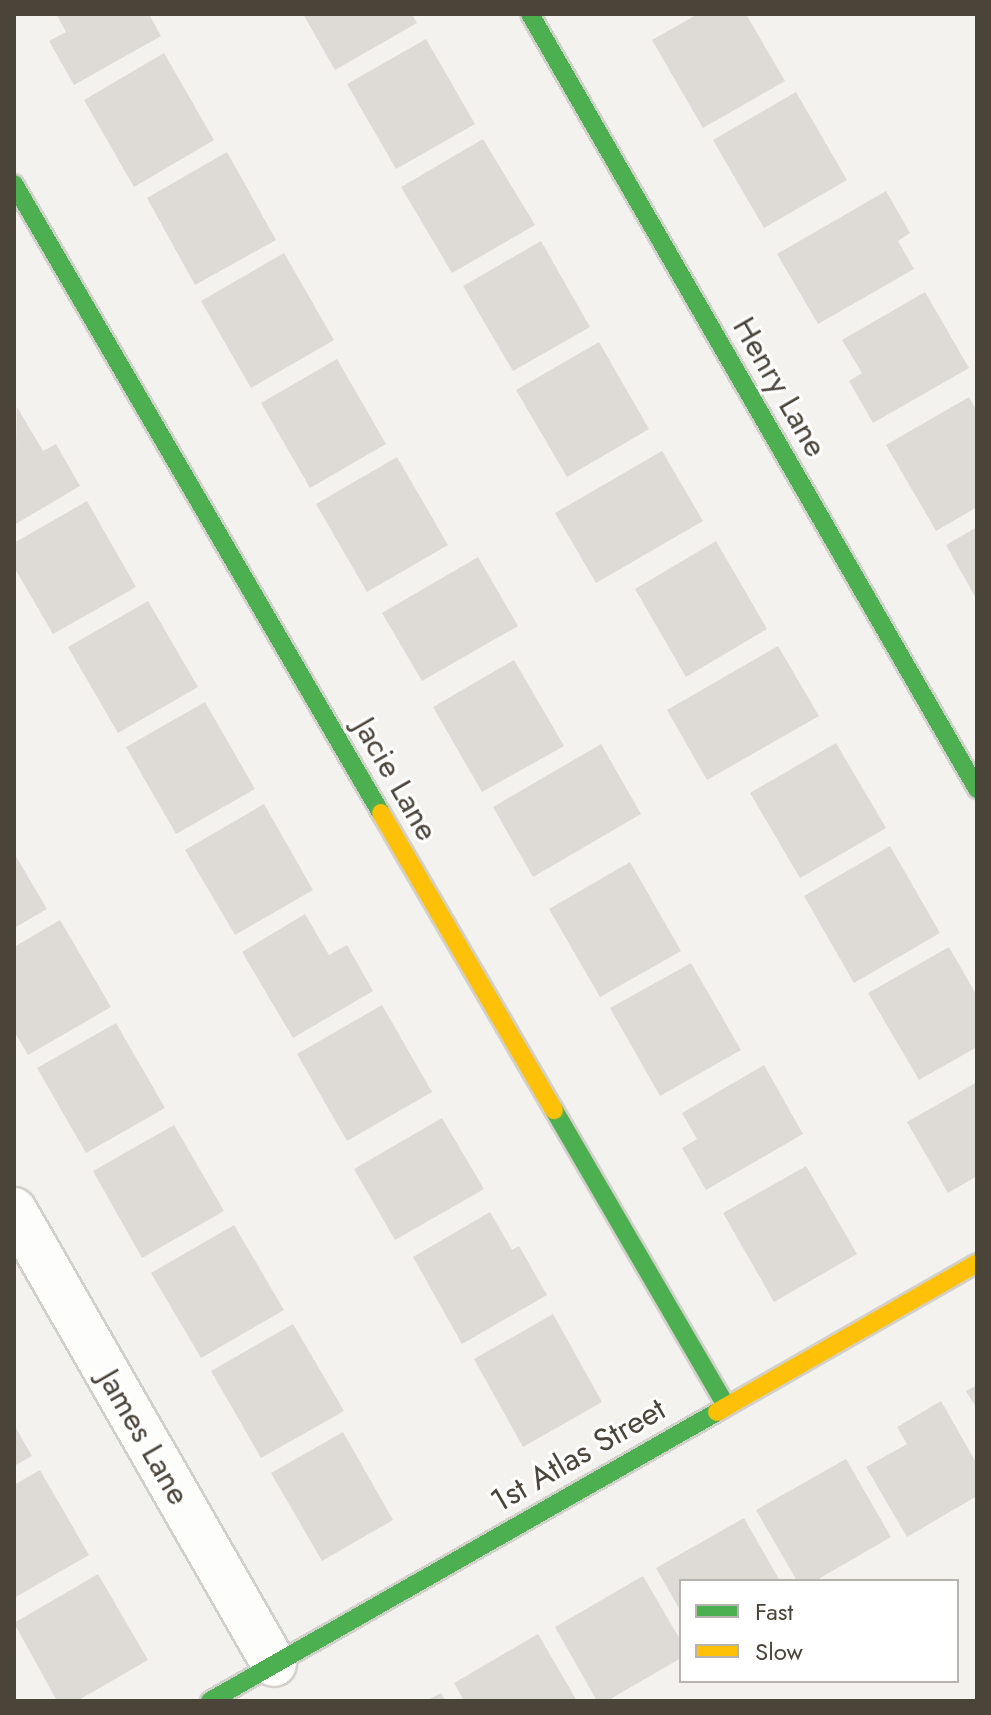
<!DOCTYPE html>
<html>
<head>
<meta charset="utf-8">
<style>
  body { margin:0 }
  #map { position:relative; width:991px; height:1715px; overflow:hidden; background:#f4f2ee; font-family:Jost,sans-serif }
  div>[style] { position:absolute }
  .building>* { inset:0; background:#dedbd6 }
  .roads { filter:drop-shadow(2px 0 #d2d0cb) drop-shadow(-2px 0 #d2d0cb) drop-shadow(0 2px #d2d0cb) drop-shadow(0 -2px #d2d0cb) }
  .street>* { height:44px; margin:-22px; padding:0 22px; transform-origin:22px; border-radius:22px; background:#fdfdfc }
  .fast>* { height:18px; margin:-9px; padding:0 9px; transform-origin:9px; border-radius:9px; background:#4caf50 }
  .slow>* { height:18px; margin:-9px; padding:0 9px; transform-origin:9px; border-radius:9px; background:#ffc107 }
  span { translate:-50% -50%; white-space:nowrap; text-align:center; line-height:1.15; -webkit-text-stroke:6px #fff; paint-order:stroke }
  .street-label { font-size:32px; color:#4b4439 }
  .frame { position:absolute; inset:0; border:16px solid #4b4439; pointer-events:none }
  .legend { position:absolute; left:679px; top:1579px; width:280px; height:104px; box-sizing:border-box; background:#fff; border:2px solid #b7b4b0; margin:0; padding:10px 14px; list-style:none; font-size:24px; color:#4b4439 }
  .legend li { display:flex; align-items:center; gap:16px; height:40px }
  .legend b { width:40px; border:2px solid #b7b4b0 }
</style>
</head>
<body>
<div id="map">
  <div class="building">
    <i style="clip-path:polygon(56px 14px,149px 14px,161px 36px,74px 85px,49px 41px,66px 32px)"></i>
    <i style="clip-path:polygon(303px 14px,412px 14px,417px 23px,335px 70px)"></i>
    <i style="clip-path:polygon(698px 14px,746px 14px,785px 81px,703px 128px,652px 40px)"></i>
    <i style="clip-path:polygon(426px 39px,475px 124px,396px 169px,347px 84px)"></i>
    <i style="clip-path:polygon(164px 53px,214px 140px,134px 187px,84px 100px)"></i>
    <i style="clip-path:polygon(796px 92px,847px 180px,764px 228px,713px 140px)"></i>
    <i style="clip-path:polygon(483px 139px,535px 225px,452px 273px,401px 187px)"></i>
    <i style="clip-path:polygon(227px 152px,276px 240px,195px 285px,147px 198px)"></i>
    <i style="clip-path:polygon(886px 191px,910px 233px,898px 241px,914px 269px,818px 324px,777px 254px)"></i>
    <i style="clip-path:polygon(541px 241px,590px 327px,513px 371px,463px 286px)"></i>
    <i style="clip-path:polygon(284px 253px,334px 340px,251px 388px,201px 301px)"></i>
    <i style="clip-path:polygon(925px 292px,969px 368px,873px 423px,849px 381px,862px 373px,842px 340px)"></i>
    <i style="clip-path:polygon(599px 342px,649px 429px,567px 477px,516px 390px)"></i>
    <i style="clip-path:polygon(337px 359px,386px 444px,310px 488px,261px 403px)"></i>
    <i style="clip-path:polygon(969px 397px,977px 411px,977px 507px,936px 531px,886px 445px)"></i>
    <i style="clip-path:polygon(17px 407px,43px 451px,56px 444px,80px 486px,14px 525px)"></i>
    <i style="clip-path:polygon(662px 451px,703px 521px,596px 583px,555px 513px)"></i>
    <i style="clip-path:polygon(397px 457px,448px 545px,367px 592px,316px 504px)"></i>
    <i style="clip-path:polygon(87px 501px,136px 587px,53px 634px,14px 567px,14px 543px)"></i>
    <i style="clip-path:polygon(977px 527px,977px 600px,946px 545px)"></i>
    <i style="clip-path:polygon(716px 541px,767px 629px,686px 677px,635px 589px)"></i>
    <i style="clip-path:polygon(478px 557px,518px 626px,422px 681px,382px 613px)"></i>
    <i style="clip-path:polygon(148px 601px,198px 687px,118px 733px,68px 647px)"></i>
    <i style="clip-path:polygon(778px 646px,819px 716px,707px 780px,667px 710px)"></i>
    <i style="clip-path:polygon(514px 660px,564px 746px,482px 792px,433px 707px)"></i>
    <i style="clip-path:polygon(205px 702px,255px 789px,176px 834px,126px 747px)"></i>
    <i style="clip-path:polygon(836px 743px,886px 828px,800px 878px,750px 793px)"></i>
    <i style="clip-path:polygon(601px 744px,641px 814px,533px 877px,493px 807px)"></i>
    <i style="clip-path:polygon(264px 804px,313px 890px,235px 935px,185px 850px)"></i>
    <i style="clip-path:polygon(890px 846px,940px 933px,854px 983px,804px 896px)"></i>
    <i style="clip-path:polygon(14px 853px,47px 909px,14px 928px)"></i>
    <i style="clip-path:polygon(630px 862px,681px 951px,600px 997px,549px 909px)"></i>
    <i style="clip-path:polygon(305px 914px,329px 955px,347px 945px,373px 991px,293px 1038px,242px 952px)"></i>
    <i style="clip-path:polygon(60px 920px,111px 1007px,28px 1055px,14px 1031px,14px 947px)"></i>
    <i style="clip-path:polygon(949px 947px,977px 996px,977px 1047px,919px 1080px,868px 993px)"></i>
    <i style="clip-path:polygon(691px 963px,741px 1050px,660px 1096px,610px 1008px)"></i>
    <i style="clip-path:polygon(382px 1005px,432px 1092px,347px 1141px,297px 1054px)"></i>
    <i style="clip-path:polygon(116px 1023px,165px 1108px,86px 1153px,37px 1068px)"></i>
    <i style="clip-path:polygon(764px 1065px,803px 1134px,706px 1190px,682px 1148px,697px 1139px,682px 1113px)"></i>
    <i style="clip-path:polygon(977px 1082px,977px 1176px,948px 1193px,907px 1122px)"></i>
    <i style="clip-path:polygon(442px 1118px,484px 1189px,395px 1240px,354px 1169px)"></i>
    <i style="clip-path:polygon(174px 1125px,224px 1211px,142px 1258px,93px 1171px)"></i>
    <i style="clip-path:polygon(806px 1166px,857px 1254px,774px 1302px,723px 1213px)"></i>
    <i style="clip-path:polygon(490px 1212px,512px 1250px,519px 1246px,547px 1295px,462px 1344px,413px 1257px)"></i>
    <i style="clip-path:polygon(234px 1225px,284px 1310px,201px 1358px,151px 1273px)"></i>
    <i style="clip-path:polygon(553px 1314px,602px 1402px,523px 1447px,474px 1359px)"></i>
    <i style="clip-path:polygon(293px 1324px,344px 1411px,261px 1458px,211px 1371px)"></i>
    <i style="clip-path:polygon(977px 1385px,977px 1409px,966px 1391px)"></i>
    <i style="clip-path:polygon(941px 1401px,977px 1464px,977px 1496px,907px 1537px,866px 1467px,907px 1444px,897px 1427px)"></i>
    <i style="clip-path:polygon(14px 1425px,32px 1456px,14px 1466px)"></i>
    <i style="clip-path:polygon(343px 1432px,393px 1520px,322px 1561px,271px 1473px)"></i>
    <i style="clip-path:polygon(846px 1459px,891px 1537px,815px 1581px,797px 1581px,756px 1510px)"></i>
    <i style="clip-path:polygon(40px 1470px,89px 1555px,14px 1598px,14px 1485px)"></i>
    <i style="clip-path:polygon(744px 1518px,780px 1581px,681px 1581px,681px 1612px,656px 1568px)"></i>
    <i style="clip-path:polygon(98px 1574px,148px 1660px,77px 1701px,57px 1701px,14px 1623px)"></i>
    <i style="clip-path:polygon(643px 1576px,681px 1641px,681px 1658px,607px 1701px,597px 1701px,555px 1627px)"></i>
    <i style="clip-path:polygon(538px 1634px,577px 1701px,464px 1701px,454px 1683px)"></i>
    <i style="clip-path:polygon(441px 1693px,446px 1701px,426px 1701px)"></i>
  </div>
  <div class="roads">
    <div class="street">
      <i style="left:14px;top:1210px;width:523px;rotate:60.2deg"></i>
    </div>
    <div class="fast">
      <i style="left:530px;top:14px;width:895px;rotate:60.02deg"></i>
      <i style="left:14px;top:184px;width:728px;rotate:59.74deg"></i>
      <i style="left:554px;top:1110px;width:341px;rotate:59.8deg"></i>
      <i style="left:210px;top:1701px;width:584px;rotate:-29.68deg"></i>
    </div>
    <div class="slow">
      <i style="left:381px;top:813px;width:344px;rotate:59.8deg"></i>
      <i style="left:717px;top:1412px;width:300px;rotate:-29.8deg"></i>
    </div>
  </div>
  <div class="street-label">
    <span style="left:780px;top:387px;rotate:60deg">Henry Lane</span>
    <span style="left:396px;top:779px;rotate:60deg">Jacie Lane</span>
    <span style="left:144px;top:1437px;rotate:60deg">James Lane</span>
    <span style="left:578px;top:1455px;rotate:-30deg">1st Atlas Street</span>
  </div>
  <div class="frame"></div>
  <ul class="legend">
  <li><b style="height:10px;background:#4caf50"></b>Fast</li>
  <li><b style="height:10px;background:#ffc107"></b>Slow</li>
  </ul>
</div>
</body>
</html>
